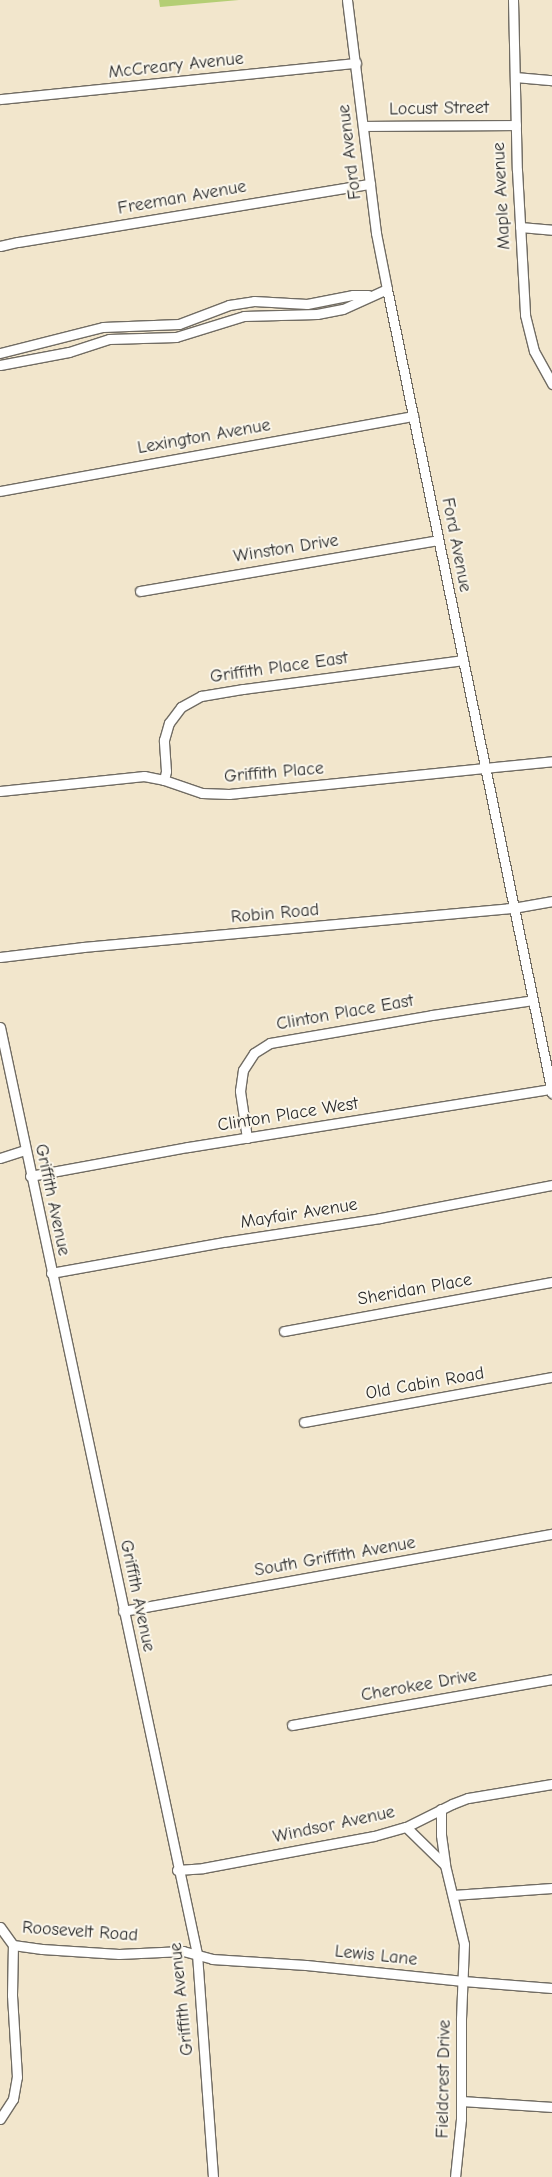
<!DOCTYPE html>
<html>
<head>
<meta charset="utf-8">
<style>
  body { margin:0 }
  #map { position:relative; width:552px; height:2177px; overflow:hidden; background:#f2e6cc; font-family:"Comic Neue",sans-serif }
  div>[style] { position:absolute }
  .green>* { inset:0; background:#b4ce74 }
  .roads { filter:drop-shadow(1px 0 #716c63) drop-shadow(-1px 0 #716c63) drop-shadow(0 1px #716c63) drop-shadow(0 -1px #716c63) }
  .minor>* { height:9px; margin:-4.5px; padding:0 4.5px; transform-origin:4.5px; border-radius:4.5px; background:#fff }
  span { translate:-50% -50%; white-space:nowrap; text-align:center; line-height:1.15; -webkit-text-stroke:4px #fbf7ec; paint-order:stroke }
  .street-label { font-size:18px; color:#2b2b2b }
</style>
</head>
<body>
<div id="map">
  <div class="green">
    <i style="clip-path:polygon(159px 0,239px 0,160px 7px)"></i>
  </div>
  <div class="roads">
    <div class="minor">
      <i style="left:347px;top:0;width:235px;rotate:82.9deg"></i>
      <i style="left:376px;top:233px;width:57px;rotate:78.9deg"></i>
      <i style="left:387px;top:289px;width:821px;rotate:78.4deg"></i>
      <i style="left:513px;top:0;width:170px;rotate:88.7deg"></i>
      <i style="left:517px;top:170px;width:145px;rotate:86.8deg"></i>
      <i style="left:525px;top:315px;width:37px;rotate:76deg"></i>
      <i style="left:534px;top:351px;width:38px;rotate:61deg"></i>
      <i style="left:515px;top:77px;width:37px;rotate:5deg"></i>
      <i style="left:0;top:99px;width:358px;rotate:-5.8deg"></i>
      <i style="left:363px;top:126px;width:153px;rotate:-0.4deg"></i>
      <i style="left:520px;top:227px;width:32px;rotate:5deg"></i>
      <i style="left:0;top:246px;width:18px;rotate:-13deg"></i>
      <i style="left:18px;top:242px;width:357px;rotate:-9.4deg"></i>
      <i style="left:0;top:353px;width:106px;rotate:-14.2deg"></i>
      <i style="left:103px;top:327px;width:76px;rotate:-2.3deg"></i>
      <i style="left:179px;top:324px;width:53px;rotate:-20.8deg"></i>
      <i style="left:229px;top:305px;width:25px;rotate:-9deg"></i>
      <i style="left:254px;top:301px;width:53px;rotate:3.2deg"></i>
      <i style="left:307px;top:304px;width:47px;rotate:-11.1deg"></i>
      <i style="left:353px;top:295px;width:15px"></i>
      <i style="left:0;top:365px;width:70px;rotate:-10.7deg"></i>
      <i style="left:69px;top:352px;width:42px;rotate:-18deg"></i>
      <i style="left:109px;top:339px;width:67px;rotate:-1.7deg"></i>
      <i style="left:176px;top:337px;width:71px;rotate:-17.2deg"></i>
      <i style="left:244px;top:316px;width:73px;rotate:-1.6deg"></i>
      <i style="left:317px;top:314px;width:26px;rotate:-11deg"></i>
      <i style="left:343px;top:309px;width:48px;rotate:-24.4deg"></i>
      <i style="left:0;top:491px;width:420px;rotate:-10.3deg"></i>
      <i style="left:140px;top:591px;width:302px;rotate:-9.7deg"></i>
      <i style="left:164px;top:780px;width:9px;rotate:-77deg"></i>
      <i style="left:166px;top:771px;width:31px;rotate:-94deg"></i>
      <i style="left:164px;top:740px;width:18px;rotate:-74deg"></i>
      <i style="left:169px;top:723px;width:20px;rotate:-53deg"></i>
      <i style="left:181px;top:707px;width:23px;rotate:-29deg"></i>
      <i style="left:201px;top:696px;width:43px;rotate:-9.5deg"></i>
      <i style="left:243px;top:689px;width:222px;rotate:-7.5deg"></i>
      <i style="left:0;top:791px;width:145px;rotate:-5.9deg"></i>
      <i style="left:144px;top:776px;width:20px;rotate:11deg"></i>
      <i style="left:164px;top:780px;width:40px;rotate:18.9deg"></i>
      <i style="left:202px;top:793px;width:27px;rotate:2deg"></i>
      <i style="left:229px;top:794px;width:325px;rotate:-5.8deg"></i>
      <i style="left:0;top:957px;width:84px;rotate:-6.9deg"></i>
      <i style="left:83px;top:947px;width:432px;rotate:-5.2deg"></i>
      <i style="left:513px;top:908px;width:40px;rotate:-10deg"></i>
      <i style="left:0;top:1027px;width:948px;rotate:78deg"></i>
      <i style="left:197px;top:1954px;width:224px;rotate:85.9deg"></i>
      <i style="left:247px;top:1138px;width:48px;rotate:-98.5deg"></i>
      <i style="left:240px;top:1091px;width:21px;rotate:-82deg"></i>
      <i style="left:243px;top:1070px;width:20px;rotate:-57deg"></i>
      <i style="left:254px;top:1053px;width:19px;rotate:-32deg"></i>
      <i style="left:270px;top:1043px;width:164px;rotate:-9.8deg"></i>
      <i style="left:432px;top:1015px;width:102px;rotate:-8.4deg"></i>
      <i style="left:0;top:1158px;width:26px;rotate:-18deg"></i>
      <i style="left:30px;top:1176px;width:161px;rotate:-10.4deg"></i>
      <i style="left:188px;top:1147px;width:368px;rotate:-9.1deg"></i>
      <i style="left:51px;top:1273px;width:176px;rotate:-10.2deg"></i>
      <i style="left:224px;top:1242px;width:158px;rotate:-8.7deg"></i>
      <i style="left:380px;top:1218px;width:175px;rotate:-10.9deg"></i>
      <i style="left:284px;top:1331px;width:272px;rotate:-10.4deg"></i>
      <i style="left:304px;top:1422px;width:252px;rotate:-10.3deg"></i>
      <i style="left:123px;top:1611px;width:436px;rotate:-10.2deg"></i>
      <i style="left:292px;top:1725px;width:264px;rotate:-10deg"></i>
      <i style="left:441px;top:1809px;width:26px;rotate:90deg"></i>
      <i style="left:441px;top:1835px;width:30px;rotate:82deg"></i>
      <i style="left:406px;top:1827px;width:54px;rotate:44.3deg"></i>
      <i style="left:445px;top:1865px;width:81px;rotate:76.5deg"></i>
      <i style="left:464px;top:1944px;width:75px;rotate:92.3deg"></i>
      <i style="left:461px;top:2019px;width:100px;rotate:90deg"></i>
      <i style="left:461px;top:2119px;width:58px;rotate:95.9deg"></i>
      <i style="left:177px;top:1870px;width:26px;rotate:-4deg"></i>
      <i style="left:203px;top:1868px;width:174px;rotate:-10.6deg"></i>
      <i style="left:374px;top:1836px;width:33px;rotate:-16deg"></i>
      <i style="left:406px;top:1827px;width:51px;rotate:-26.6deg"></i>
      <i style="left:452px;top:1804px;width:17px;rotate:-21deg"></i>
      <i style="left:468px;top:1798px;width:85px;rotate:-9.5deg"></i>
      <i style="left:453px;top:1895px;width:99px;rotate:-4deg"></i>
      <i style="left:0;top:1927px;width:22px;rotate:54deg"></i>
      <i style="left:13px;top:1945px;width:29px;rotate:8deg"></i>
      <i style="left:42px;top:1949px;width:77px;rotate:3.7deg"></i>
      <i style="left:119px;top:1954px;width:64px;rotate:-2.7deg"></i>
      <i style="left:183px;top:1951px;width:30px;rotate:15deg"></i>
      <i style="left:212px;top:1959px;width:94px;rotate:3.7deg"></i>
      <i style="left:306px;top:1965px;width:158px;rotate:5.8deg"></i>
      <i style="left:463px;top:1981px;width:89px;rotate:4.5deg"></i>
      <i style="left:462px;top:2101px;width:90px;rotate:3.8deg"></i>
      <i style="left:0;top:2119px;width:24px;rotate:-57deg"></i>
      <i style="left:13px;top:2099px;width:22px;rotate:-80deg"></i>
      <i style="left:17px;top:2077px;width:82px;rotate:-93.5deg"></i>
      <i style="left:12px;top:1995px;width:50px;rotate:-88.9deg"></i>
    </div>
  </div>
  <div class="street-label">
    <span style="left:176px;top:66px;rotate:-6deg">McCreary Avenue</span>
    <span style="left:439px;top:109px;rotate:-1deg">Locust Street</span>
    <span style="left:350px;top:152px;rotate:-97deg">Ford Avenue</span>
    <span style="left:502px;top:196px;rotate:-93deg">Maple Avenue</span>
    <span style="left:182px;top:198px;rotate:-10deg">Freeman Avenue</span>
    <span style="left:204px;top:437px;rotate:-10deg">Lexington Avenue</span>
    <span style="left:456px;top:545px;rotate:79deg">Ford Avenue</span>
    <span style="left:286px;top:549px;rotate:-9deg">Winston Drive</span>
    <span style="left:279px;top:668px;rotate:-8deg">Griffith Place East</span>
    <span style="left:274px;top:773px;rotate:-5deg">Griffith Place</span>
    <span style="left:275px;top:914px;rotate:-5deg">Robin Road</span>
    <span style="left:345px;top:1013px;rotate:-10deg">Clinton Place East</span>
    <span style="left:288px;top:1115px;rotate:-9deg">Clinton Place West</span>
    <span style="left:52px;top:1200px;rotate:78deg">Griffith Avenue</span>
    <span style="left:299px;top:1214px;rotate:-9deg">Mayfair Avenue</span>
    <span style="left:415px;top:1290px;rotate:-10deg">Sheridan Place</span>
    <span style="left:425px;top:1384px;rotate:-10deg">Old Cabin Road</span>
    <span style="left:335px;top:1557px;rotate:-10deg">South Griffith Avenue</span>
    <span style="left:137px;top:1596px;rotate:78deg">Griffith Avenue</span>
    <span style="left:419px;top:1686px;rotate:-10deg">Cherokee Drive</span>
    <span style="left:334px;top:1825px;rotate:-12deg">Windsor Avenue</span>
    <span style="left:80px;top:1932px;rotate:4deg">Roosevelt Road</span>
    <span style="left:376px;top:1956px;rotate:6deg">Lewis Lane</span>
    <span style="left:182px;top:1999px;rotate:-96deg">Griffith Avenue</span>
    <span style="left:444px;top:2079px;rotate:-89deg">Fieldcrest Drive</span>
  </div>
</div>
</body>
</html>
